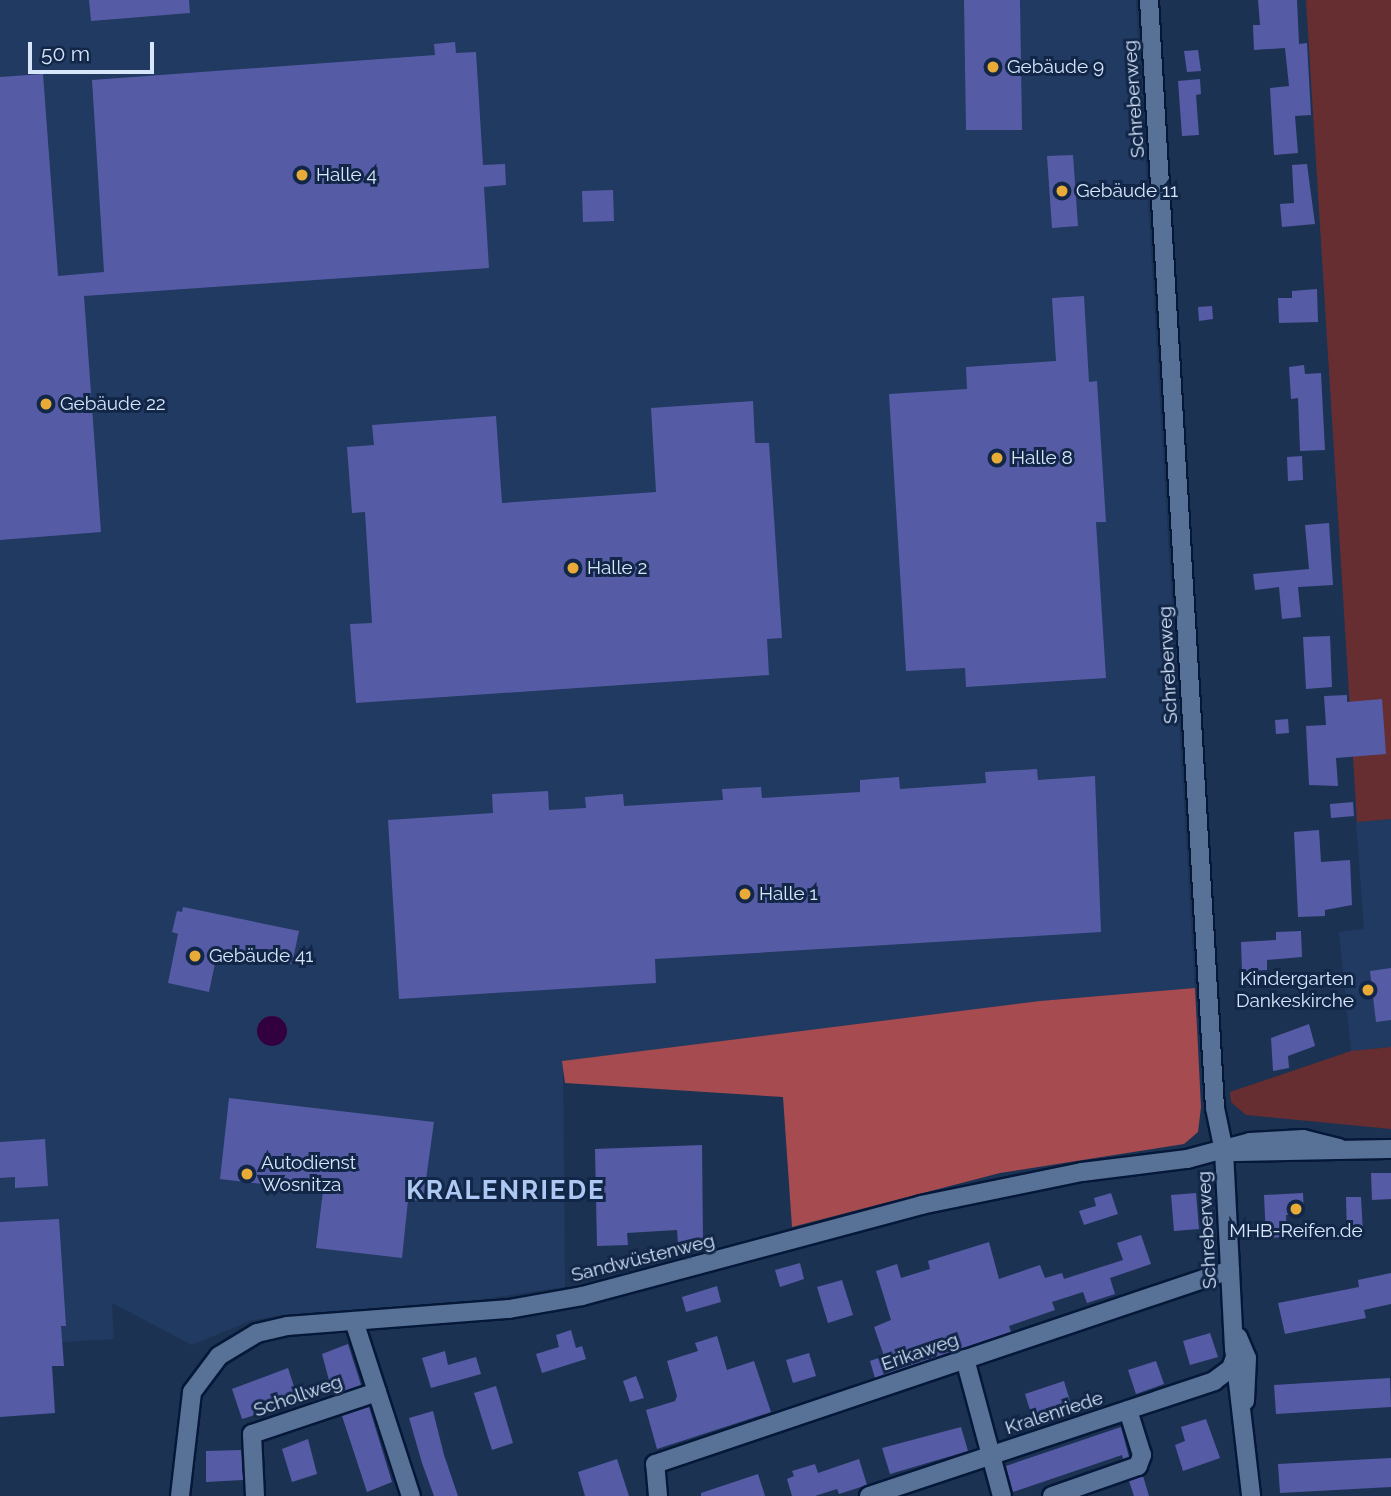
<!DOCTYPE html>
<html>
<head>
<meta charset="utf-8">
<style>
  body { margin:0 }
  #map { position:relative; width:1391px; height:1496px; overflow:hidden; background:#1c3253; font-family:Raleway,sans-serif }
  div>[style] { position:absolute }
  .built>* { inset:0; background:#213a61 }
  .green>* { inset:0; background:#672e31 }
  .forest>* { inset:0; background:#a64c51 }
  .water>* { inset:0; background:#32003f }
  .round { border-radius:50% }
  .building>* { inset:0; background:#565ba6 }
  .roads { filter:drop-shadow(2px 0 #051838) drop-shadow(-2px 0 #051838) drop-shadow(0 2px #051838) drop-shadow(0 -2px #051838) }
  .minor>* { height:18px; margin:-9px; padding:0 9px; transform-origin:9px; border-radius:9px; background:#587196 }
  .dots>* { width:19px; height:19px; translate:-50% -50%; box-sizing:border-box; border:4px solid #122748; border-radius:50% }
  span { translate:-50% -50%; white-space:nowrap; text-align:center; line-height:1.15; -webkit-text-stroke:6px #122748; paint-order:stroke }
  .poi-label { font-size:19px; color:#d7e6fb }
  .left { translate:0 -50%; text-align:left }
  .right { translate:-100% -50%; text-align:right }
  .street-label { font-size:19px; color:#d7e6fb }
  .district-label { font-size:26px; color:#adc8f2; font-weight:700; letter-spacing:2px }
  .scale { position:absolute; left:28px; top:42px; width:126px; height:32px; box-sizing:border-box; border:4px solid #d7e6fb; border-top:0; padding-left:9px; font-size:21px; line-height:24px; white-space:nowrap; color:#d7e6fb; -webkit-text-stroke:5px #122748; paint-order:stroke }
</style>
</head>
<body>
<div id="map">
  <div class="built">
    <i style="clip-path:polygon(0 0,1136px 0,1195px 988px,1040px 1001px,563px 1061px,565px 1287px,465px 1302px,285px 1315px,252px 1320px,192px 1345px,112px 1303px,114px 1339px,0 1346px)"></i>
    <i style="clip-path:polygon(1391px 819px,1391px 1047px,1351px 1051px,1339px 932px,1364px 929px,1356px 822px)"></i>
  </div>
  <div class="green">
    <i style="clip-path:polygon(1306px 0,1391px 0,1391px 819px,1357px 822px)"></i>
    <i style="clip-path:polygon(1391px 1047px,1391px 1129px,1246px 1115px,1231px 1102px,1230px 1092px,1351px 1051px)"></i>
  </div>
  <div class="forest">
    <i style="clip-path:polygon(1195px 988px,1201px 1107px,1198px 1132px,1184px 1144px,1000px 1173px,792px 1227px,783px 1097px,565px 1083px,562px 1061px,1040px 1001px)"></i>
  </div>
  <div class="water">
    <i class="round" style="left:257px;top:1016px;width:30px;height:30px"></i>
  </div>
  <div class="building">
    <i style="clip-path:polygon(89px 0,189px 0,190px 13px,91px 21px)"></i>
    <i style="clip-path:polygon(964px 0,1020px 0,1022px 130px,966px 130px)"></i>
    <i style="clip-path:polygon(1258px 0,1297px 0,1299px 44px,1307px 43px,1311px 115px,1295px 116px,1298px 153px,1274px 155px,1270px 88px,1289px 86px,1285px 48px,1254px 50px,1253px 25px,1260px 25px)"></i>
    <i style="clip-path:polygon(455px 42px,456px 53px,476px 52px,483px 165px,505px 164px,506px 185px,484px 187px,489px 268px,84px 296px,101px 532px,0 540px,0 77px,43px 74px,58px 276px,104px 272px,92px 80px,435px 55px,434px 44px)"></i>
    <i style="clip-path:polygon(1198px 50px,1201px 71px,1187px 72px,1184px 51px)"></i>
    <i style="clip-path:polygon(1200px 79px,1201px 94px,1196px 95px,1199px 135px,1182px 136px,1178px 81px)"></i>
    <i style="clip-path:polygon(1073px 155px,1078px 226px,1052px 228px,1047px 156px)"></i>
    <i style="clip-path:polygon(1307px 164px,1315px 224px,1282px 227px,1280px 204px,1294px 203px,1292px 165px)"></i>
    <i style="clip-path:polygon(613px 190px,614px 221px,583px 222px,582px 191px)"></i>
    <i style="clip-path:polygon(1317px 289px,1318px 322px,1279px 323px,1278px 298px,1292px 298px,1292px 291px)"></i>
    <i style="clip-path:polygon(1084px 296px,1089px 382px,1097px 381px,1106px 522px,1096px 522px,1106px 678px,966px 687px,965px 668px,906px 671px,889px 394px,967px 389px,966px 367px,1056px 361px,1052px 298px)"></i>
    <i style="clip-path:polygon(1212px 306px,1213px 319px,1199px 321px,1198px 307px)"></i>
    <i style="clip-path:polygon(1304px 365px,1305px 374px,1321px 373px,1325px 450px,1300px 451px,1298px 398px,1291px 399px,1289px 367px)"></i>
    <i style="clip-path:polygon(753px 401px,755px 443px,769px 443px,782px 638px,767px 639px,769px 675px,356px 703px,350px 624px,372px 623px,365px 512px,352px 513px,347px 447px,374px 445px,372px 425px,496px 416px,502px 503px,656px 492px,651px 408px)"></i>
    <i style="clip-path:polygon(1302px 456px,1303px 480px,1288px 481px,1287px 457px)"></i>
    <i style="clip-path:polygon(1329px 523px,1333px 585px,1298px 587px,1301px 617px,1282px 619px,1279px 587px,1255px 590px,1253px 574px,1309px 569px,1305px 525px)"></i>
    <i style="clip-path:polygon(1330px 636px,1332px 687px,1306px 689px,1303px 637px)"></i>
    <i style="clip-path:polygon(1347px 695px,1347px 702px,1382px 699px,1386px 754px,1336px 758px,1338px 786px,1309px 785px,1306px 726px,1326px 725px,1324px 696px)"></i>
    <i style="clip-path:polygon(1288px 719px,1289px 733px,1276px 734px,1275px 720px)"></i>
    <i style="clip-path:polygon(1037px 769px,1038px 780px,1095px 776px,1101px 932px,655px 959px,656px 983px,399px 999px,388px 820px,493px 813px,492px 794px,548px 791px,549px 810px,586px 808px,585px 797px,623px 794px,624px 806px,723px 800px,722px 789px,761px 787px,762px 798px,860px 792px,860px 780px,899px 777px,900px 789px,986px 783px,985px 772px)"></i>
    <i style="clip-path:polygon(1353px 802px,1354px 816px,1331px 818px,1330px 804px)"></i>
    <i style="clip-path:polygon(1319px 830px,1321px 862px,1350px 860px,1352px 905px,1325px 910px,1325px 916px,1298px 917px,1294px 832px)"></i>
    <i style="clip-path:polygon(183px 907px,299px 931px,292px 964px,218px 949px,209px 992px,168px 983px,178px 934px,172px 932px,177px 911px,182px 912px)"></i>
    <i style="clip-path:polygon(1301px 931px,1302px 957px,1267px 960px,1267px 970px,1242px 971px,1241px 942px,1276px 940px,1276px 932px)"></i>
    <i style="clip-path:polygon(1391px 968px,1391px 1020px,1376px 1022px,1370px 971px)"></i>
    <i style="clip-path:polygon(1309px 1024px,1315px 1046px,1288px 1056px,1289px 1068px,1273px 1071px,1271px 1038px)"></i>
    <i style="clip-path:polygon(229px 1098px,434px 1122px,423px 1201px,408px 1200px,402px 1258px,316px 1248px,323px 1191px,220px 1179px)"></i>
    <i style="clip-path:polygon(45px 1139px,48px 1186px,15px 1188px,15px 1177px,0 1178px,0 1142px)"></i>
    <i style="clip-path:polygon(702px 1145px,703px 1242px,678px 1243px,677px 1230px,627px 1233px,628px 1245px,597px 1246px,595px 1149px)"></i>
    <i style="clip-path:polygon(1371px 1173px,1391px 1173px,1391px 1199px,1372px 1200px)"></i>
    <i style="clip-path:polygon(1111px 1193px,1118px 1214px,1084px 1225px,1079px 1211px,1096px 1206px,1094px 1198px)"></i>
    <i style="clip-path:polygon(1196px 1193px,1199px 1229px,1174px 1231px,1171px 1195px)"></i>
    <i style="clip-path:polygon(1303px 1193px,1304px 1214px,1286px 1215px,1287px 1237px,1266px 1238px,1264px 1195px)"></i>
    <i style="clip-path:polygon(1346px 1197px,1361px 1197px,1363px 1233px,1347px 1234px)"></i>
    <i style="clip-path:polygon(59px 1219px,66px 1326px,61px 1326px,64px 1366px,52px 1366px,55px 1413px,0 1417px,0 1222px)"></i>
    <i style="clip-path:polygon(1141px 1235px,1151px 1264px,1110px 1278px,1115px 1294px,1087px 1303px,1083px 1292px,1052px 1302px,1055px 1310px,1009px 1326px,1011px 1332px,875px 1378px,870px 1361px,884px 1356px,874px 1327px,891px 1320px,876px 1271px,897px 1264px,901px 1278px,930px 1269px,928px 1261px,989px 1242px,999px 1279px,1040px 1265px,1045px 1278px,1062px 1273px,1064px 1279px,1123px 1260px,1117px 1243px)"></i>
    <i style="clip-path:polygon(800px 1263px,804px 1279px,780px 1287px,775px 1270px)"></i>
    <i style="clip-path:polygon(1391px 1273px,1391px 1304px,1364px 1310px,1366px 1318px,1285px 1334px,1278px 1303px,1359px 1287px,1358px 1280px)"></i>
    <i style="clip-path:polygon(842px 1280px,853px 1315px,828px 1323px,817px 1287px)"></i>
    <i style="clip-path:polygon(717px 1286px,721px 1302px,686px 1312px,682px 1297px)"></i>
    <i style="clip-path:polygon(571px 1330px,576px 1348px,582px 1346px,586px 1359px,542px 1373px,536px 1354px,559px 1347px,556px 1335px)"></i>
    <i style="clip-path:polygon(1210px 1333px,1218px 1357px,1190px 1365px,1183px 1341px)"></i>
    <i style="clip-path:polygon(717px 1336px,727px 1370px,754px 1361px,771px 1412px,657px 1449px,646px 1410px,675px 1401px,677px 1396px,667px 1361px,698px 1351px,695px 1343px)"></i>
    <i style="clip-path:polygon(348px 1344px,361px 1385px,333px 1395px,322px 1354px)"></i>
    <i style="clip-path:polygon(445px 1351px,448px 1365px,476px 1357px,481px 1374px,431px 1388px,422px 1358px)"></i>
    <i style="clip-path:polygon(809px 1353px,816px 1376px,793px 1383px,786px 1360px)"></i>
    <i style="clip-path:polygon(1156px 1361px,1164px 1384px,1136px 1394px,1128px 1370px)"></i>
    <i style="clip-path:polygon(288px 1368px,299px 1402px,242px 1419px,232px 1389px)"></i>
    <i style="clip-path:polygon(636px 1376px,644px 1398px,630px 1402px,623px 1381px)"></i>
    <i style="clip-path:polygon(1390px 1378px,1391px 1407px,1276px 1414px,1274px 1385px)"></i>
    <i style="clip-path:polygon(1064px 1381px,1074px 1414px,1035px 1426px,1025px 1394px)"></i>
    <i style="clip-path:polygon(496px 1386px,513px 1443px,492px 1450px,474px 1393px)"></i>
    <i style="clip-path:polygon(369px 1407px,392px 1482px,367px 1492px,342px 1416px)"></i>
    <i style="clip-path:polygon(433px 1411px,444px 1455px,458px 1496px,434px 1496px,422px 1463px,409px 1418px)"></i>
    <i style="clip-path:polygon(1206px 1419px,1220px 1458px,1183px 1471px,1175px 1445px,1185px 1441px,1181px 1427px)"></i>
    <i style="clip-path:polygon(961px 1427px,968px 1451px,890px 1474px,882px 1448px)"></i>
    <i style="clip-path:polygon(1121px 1427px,1129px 1457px,1123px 1459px,1122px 1455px,1013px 1492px,1006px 1466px)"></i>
    <i style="clip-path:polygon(308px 1439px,317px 1474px,292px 1482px,282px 1449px)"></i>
    <i style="clip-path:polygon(241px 1450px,243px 1480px,206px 1482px,206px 1451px)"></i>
    <i style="clip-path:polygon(1391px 1458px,1391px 1487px,1280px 1493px,1278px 1464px)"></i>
    <i style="clip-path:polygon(617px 1459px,629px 1496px,585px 1496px,578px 1472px)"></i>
    <i style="clip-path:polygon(859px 1459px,867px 1485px,839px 1494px,837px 1489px,815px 1496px,792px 1496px,787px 1479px,794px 1476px,792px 1471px,815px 1464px,818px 1473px)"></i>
    <i style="clip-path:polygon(758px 1474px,765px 1496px,701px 1496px,701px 1493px)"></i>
    <i style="clip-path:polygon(1143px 1476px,1149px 1496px,1134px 1496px,1129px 1481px)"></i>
  </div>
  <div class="roads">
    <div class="minor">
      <i style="left:1149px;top:0;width:1110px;rotate:86.59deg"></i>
      <i style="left:1215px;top:1108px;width:44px;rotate:78.2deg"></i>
      <i style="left:1224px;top:1151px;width:197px;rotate:87.1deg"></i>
      <i style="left:1234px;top:1348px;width:149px;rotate:83.4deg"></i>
      <i style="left:1234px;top:1152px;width:157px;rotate:-1.1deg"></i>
      <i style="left:354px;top:1321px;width:184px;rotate:72deg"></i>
      <i style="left:1238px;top:1337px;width:23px;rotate:67deg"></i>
      <i style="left:1247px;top:1358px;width:43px;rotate:92.7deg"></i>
      <i style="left:965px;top:1359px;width:142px;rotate:74.9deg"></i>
      <i style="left:180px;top:1496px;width:105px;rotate:-83.4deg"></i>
      <i style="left:192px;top:1392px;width:45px;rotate:-53.1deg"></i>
      <i style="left:219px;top:1356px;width:44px;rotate:-31.2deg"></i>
      <i style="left:257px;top:1333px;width:31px;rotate:-13deg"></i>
      <i style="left:287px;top:1326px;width:223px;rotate:-4.4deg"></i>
      <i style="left:509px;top:1309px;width:74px;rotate:-10.1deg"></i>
      <i style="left:582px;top:1296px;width:351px;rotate:-15deg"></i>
      <i style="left:921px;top:1205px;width:164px;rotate:-11.6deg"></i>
      <i style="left:1082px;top:1172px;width:106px;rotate:-7.1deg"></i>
      <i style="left:1187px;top:1159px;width:65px;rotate:-15.1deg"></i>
      <i style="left:1250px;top:1142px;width:53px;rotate:-3.2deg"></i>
      <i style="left:1303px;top:1139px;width:37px;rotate:14deg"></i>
      <i style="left:255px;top:1496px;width:62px;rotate:-92.8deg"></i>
      <i style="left:252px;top:1434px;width:132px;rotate:-18.6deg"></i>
      <i style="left:658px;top:1496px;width:32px;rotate:-95deg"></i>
      <i style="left:655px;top:1464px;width:607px;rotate:-18.64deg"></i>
      <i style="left:869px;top:1496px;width:364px;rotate:-18.4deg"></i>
      <i style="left:1214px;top:1381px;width:21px;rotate:-37deg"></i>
      <i style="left:1231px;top:1368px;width:12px;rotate:-70deg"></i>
      <i style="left:1052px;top:1496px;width:91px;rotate:-19.2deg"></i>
      <i style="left:1138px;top:1466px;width:12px;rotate:-70deg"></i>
      <i style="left:1142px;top:1455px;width:47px;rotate:-107.3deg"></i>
    </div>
  </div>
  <div class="dots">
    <i style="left:993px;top:67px;background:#e9ab37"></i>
    <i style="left:302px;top:175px;background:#e9ab37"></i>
    <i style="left:1062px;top:191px;background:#e9ab37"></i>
    <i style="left:46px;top:404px;background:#e9ab37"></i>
    <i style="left:997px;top:458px;background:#e9ab37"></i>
    <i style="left:573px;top:568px;background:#e9ab37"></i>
    <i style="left:745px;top:894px;background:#e9ab37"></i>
    <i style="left:195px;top:956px;background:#e9ab37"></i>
    <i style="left:1368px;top:990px;background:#e9ab37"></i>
    <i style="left:247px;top:1174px;background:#e9ab37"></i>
    <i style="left:1296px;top:1209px;background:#e9ab37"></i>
  </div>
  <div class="poi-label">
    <span class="left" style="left:1007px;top:67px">Gebäude 9</span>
    <span class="left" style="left:316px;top:175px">Halle 4</span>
    <span class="left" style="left:1076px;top:191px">Gebäude 11</span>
    <span class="left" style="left:60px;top:404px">Gebäude 22</span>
    <span class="left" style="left:1011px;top:458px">Halle 8</span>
    <span class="left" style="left:587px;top:568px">Halle 2</span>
    <span class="left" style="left:759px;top:894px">Halle 1</span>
    <span class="left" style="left:209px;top:956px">Gebäude 41</span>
    <span class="right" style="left:1354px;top:990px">Kindergarten<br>Dankeskirche</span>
    <span class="left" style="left:261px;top:1174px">Autodienst<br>Wosnitza</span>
    <span style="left:1296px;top:1231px">MHB-Reifen.de</span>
  </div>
  <div class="street-label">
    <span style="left:1134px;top:99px;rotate:-94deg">Schreberweg</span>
    <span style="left:1168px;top:665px;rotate:-93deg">Schreberweg</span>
    <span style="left:1207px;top:1230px;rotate:-93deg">Schreberweg</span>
    <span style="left:643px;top:1258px;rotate:-14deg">Sandwüstenweg</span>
    <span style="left:920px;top:1352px;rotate:-19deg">Erikaweg</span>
    <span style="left:298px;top:1396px;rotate:-19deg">Schollweg</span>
    <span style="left:1054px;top:1413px;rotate:-18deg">Kralenriede</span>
  </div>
  <div class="district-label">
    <span style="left:506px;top:1191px">KRALENRIEDE</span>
  </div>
  <div class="scale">50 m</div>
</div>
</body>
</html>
